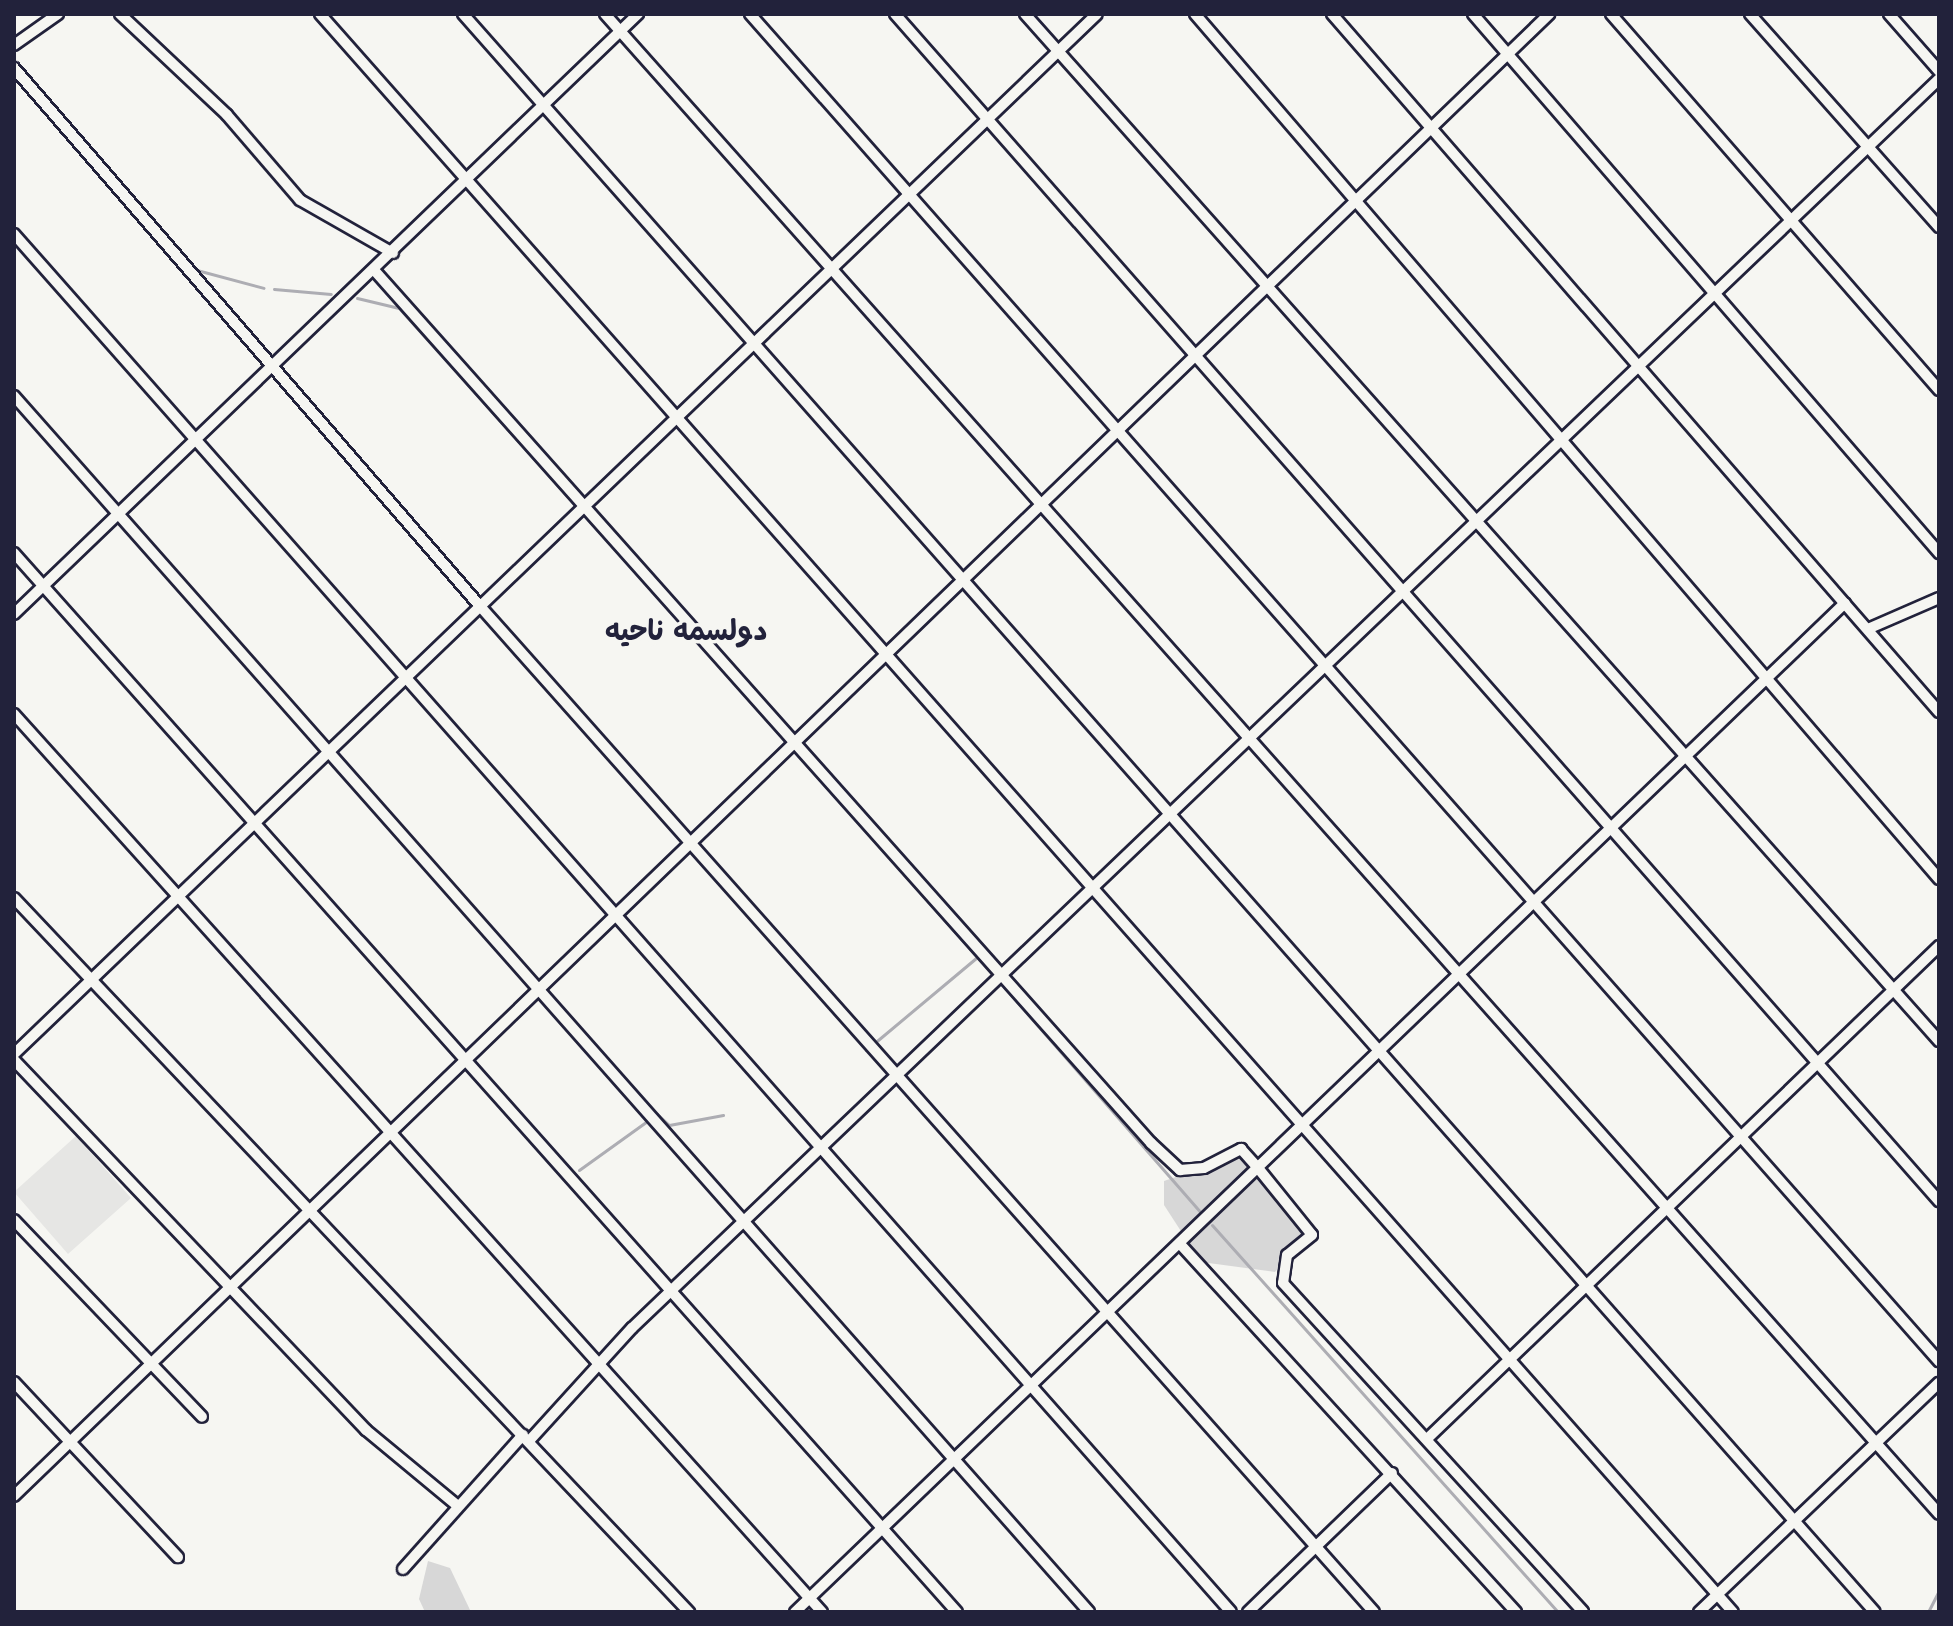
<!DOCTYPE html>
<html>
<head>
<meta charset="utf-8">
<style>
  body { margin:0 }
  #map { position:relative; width:1953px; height:1626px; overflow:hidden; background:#f6f6f2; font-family:"Shantell Sans","Playpen Sans Arabic",sans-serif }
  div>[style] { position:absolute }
  .built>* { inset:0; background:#e6e6e4 }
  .green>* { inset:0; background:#d7d7d7 }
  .stream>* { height:3px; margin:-1.5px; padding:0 1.5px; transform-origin:1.5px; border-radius:1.5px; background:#adadb3 }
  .roads { filter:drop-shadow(2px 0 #22223b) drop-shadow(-2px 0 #22223b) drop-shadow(0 2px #22223b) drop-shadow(0 -2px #22223b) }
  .minor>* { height:10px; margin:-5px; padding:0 5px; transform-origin:5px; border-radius:5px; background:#f6f6f2 }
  span { translate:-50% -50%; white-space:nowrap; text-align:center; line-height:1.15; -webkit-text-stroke:7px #f6f6f2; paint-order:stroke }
  .district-label { font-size:28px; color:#22223b; font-weight:700 }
  .frame { position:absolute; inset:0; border:16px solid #22223b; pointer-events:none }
</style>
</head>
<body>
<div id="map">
  <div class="built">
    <i style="clip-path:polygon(76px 1136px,131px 1198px,68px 1254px,14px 1192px)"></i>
  </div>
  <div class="green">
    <i style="clip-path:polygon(1241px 1155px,1304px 1235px,1275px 1272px,1201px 1262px,1164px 1205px,1164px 1181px)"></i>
    <i style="clip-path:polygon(428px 1561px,450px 1568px,471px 1612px,425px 1612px,419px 1599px)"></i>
  </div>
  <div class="stream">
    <i style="left:193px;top:269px;width:73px;rotate:15deg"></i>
    <i style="left:274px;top:289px;width:57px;rotate:5deg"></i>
    <i style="left:357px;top:298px;width:43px;rotate:13.4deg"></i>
    <i style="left:399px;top:308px;width:264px;rotate:48.2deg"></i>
    <i style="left:586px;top:517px;width:298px;rotate:48.1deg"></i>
    <i style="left:795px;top:750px;width:300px;rotate:48.7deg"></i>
    <i style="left:1004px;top:987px;width:300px;rotate:48.9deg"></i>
    <i style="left:866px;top:1050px;width:143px;rotate:-39.9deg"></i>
    <i style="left:579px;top:1170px;width:96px;rotate:-35.7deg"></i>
    <i style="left:657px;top:1114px;width:16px;rotate:43deg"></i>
    <i style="left:669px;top:1125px;width:55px;rotate:-10.5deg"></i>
    <i style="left:1212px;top:1225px;width:519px;rotate:48.2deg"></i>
    <i style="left:1928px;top:1612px;width:25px;rotate:-63deg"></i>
  </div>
  <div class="roads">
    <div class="minor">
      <i style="left:120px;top:14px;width:147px;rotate:43.3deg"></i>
      <i style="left:227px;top:115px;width:112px;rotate:49.3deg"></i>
      <i style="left:300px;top:200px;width:107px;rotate:29.7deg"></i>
      <i style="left:320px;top:14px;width:2133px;rotate:48.52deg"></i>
      <i style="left:463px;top:14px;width:2132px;rotate:48.54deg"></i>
      <i style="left:605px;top:14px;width:2007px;rotate:48.35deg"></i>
      <i style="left:750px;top:14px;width:1797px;rotate:48.57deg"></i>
      <i style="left:895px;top:14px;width:1581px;rotate:48.67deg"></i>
      <i style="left:1025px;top:14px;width:1375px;rotate:48.33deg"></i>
      <i style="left:1195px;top:14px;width:1141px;rotate:49.3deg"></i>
      <i style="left:1332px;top:14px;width:925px;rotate:48.99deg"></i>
      <i style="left:1473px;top:14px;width:713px;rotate:49.15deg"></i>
      <i style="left:1611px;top:14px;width:499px;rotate:48.9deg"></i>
      <i style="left:1750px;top:14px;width:285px;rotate:48.4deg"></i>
      <i style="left:1889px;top:14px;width:76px;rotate:48.7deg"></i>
      <i style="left:14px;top:45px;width:54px;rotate:-35.2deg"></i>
      <i style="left:14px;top:68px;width:710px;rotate:49.11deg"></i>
      <i style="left:479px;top:605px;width:1347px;rotate:48.37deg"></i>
      <i style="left:14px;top:234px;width:1838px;rotate:48.55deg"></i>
      <i style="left:374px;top:270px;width:1169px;rotate:48.33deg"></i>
      <i style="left:1151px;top:1143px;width:40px;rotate:43deg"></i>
      <i style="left:1180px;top:1170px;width:24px;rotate:-5deg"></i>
      <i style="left:1204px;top:1168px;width:42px;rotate:-27.2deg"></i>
      <i style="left:1241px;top:1149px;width:25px;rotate:48deg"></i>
      <i style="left:1258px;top:1168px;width:86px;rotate:51.1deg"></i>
      <i style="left:1312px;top:1235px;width:32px;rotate:141deg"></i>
      <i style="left:1287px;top:1255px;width:28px;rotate:98deg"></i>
      <i style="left:1283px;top:1283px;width:445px;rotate:47.6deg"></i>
      <i style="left:14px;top:396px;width:1623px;rotate:48.52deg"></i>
      <i style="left:14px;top:553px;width:1418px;rotate:48.32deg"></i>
      <i style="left:14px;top:614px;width:866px;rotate:-43.88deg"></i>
      <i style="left:1870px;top:628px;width:75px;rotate:-23.5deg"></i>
      <i style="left:14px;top:714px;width:1208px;rotate:48.02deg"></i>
      <i style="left:14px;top:898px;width:983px;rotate:46.61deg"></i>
      <i style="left:14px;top:1054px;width:1501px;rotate:-43.84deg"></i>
      <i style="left:14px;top:1060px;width:511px;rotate:46.43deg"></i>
      <i style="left:366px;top:1430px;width:119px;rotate:39.6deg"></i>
      <i style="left:14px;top:1220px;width:272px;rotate:46.3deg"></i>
      <i style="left:1181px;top:1245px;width:497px;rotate:47.6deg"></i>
      <i style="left:14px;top:1382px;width:240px;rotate:46.9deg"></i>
      <i style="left:1429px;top:1437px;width:708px;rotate:-43.91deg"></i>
      <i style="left:529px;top:1441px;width:153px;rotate:-47.7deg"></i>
      <i style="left:632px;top:1328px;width:1808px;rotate:-43.7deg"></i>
      <i style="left:14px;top:1496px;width:2134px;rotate:-43.99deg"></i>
      <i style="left:403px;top:1569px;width:180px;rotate:-48.2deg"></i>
      <i style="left:795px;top:1612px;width:1456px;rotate:-43.86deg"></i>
      <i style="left:1248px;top:1612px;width:200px;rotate:-44deg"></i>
      <i style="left:1699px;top:1612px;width:332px;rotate:-43.7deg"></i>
    </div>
  </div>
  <div class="district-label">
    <span style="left:686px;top:630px">دولسمه ناحیه</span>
  </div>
  <div class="frame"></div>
</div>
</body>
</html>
